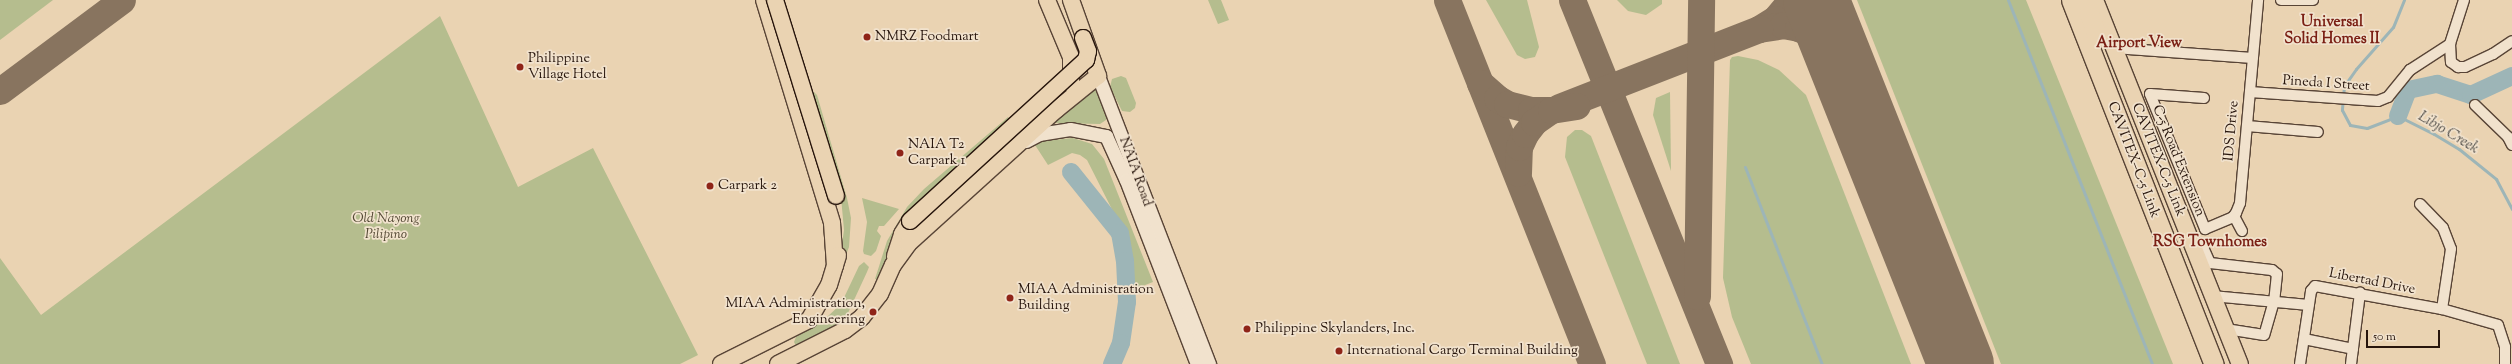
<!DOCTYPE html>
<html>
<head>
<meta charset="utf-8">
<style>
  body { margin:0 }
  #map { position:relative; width:2512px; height:364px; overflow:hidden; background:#ead3b2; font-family:"Sorts Mill Goudy",serif }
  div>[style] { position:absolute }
  .green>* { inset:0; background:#b5bd8e }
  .stream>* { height:3px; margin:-1.5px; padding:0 1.5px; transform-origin:1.5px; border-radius:1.5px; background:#9db5b7 }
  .river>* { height:18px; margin:-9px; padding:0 9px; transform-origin:9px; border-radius:9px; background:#9db5b7 }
  .taxiway>* { height:27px; margin:-13.5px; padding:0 13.5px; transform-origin:13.5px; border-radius:13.5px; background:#88745f }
  .runway>* { height:66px; margin:-33px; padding:0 33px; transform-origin:33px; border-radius:33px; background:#88745f }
  .roads { filter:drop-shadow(1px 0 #584436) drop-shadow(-1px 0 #584436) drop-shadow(0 1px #584436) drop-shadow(0 -1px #584436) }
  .minor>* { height:10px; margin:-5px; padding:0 5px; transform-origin:5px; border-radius:5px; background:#f1e2cd }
  .tertiary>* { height:13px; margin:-6.5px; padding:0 6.5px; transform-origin:6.5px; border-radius:6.5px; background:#f1e2cd }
  .primary>* { height:16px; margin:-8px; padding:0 8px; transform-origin:8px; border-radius:8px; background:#ead3b2 }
  .motorway>* { height:19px; margin:-9.5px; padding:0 9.5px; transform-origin:9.5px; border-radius:9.5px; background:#ead3b2 }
  .bridges { filter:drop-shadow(1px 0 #27150c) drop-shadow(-1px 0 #27150c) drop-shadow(0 1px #27150c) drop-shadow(0 -1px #27150c) }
  .primary-bridge>* { height:16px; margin:-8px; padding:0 8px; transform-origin:8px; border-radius:8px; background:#ead3b2 }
  .dots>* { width:11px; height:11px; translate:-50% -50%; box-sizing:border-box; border:2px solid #f1e2cd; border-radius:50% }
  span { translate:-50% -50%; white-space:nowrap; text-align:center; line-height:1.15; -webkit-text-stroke:3.5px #f1e2cd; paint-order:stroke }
  .poi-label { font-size:14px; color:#27150c }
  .left { translate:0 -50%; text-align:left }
  .right { translate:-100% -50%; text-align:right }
  .street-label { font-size:14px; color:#27150c }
  .park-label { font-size:14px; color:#524733; font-style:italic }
  .neighbourhood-label { font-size:15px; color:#7a1f14; font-weight:700 }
  .water-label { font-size:15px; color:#504d48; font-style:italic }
  .scale { position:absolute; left:2366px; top:330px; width:74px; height:18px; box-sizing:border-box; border:2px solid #27150c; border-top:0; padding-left:5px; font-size:12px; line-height:14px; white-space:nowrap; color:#27150c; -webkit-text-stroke:3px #f1e2cd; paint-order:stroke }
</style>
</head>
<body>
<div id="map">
  <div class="green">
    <i style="clip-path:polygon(0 0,53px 0,0 40px)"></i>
    <i style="clip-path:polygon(1208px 0,1221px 0,1229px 20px,1218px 24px)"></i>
    <i style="clip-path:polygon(1486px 0,1527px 0,1539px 47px,1535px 57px,1525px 59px,1517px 55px)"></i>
    <i style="clip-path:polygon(1617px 0,1662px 0,1662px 4px,1646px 15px,1628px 11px)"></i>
    <i style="clip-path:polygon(1857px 0,2026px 0,2173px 364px,2001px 364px)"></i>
    <i style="clip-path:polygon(440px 16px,518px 187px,593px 148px,698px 355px,680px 364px,0 364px,0 258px,41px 315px)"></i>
    <i style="clip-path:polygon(1738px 56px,1758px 60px,1779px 70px,1806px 95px,1911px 364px,1751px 364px,1732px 317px,1723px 278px,1730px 60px,1732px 57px)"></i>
    <i style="clip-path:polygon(1121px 76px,1126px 78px,1136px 103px,1135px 108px,1130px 112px,1122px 111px,1110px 87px,1112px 79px)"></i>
    <i style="clip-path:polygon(1093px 83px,1109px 115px,1106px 120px,1100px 124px,1053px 123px)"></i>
    <i style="clip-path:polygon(814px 92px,817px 95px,847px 198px,851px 218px,849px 247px,841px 268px,839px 265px,844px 230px,841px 197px,811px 95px)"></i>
    <i style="clip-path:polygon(1670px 92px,1671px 171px,1653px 115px,1656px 98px)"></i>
    <i style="clip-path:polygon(1008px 117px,1010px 120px,891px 243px,880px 279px,875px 279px,887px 241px,907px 207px,924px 189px)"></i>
    <i style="clip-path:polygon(1575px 130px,1582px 130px,1591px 136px,1680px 364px,1647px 364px,1565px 157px,1567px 137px)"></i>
    <i style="clip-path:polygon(1073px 138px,1092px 144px,1104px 159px,1153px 282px,1135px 289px,1132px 286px,1124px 233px,1087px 160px,1080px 155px,1072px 153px,1048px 165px,1035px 145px,1043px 141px)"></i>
    <i style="clip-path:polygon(862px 198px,899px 209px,884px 226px,879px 226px,877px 231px,881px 236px,876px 251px,871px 256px,864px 254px,863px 251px,867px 222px)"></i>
    <i style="clip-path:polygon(864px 262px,869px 267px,867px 272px,848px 313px,834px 327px,798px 347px,796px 346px,794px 342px,796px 337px,826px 318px,841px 304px,859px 266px)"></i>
  </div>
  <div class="stream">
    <i style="left:2008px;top:0;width:391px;rotate:68.4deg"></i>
    <i style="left:2404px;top:0;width:29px;rotate:112deg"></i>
    <i style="left:2393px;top:27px;width:56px;rotate:131.4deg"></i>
    <i style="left:2356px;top:69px;width:21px;rotate:125deg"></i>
    <i style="left:2344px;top:86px;width:24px;rotate:95deg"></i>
    <i style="left:2342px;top:110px;width:17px;rotate:62deg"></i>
    <i style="left:2350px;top:125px;width:17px;rotate:10deg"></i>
    <i style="left:2367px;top:128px;width:33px;rotate:-21deg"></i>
    <i style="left:2398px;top:116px;width:40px;rotate:26.6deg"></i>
    <i style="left:2434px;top:134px;width:29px;rotate:31deg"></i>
    <i style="left:2459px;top:149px;width:48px;rotate:39deg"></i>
    <i style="left:2496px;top:179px;width:34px;rotate:62deg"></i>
    <i style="left:1745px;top:167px;width:212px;rotate:68.7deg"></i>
  </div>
  <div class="river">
    <i style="left:2398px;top:116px;width:28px;rotate:-69deg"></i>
    <i style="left:2408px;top:90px;width:30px;rotate:-12deg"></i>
    <i style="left:2437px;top:84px;width:36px;rotate:18deg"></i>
    <i style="left:2471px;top:95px;width:45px;rotate:-24.9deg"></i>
    <i style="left:1071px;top:172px;width:78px;rotate:51.2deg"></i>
    <i style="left:1120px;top:233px;width:28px;rotate:80deg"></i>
    <i style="left:1125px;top:261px;width:41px;rotate:87.2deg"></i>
    <i style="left:1127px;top:302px;width:41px;rotate:98.3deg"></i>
    <i style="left:1121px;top:343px;width:23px;rotate:113deg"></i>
  </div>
  <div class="taxiway">
    <i style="left:1447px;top:0;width:392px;rotate:68.3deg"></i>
    <i style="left:1572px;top:0;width:393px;rotate:68deg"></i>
    <i style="left:1791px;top:0;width:25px;rotate:130deg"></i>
    <i style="left:1775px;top:19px;width:19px;rotate:148deg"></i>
    <i style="left:1759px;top:29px;width:24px;rotate:-9deg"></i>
    <i style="left:1783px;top:25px;width:15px;rotate:11deg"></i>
    <i style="left:1798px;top:28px;width:16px;rotate:22deg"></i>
    <i style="left:1813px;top:34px;width:18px;rotate:38deg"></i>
    <i style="left:1827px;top:45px;width:30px;rotate:56deg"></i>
    <i style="left:1480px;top:83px;width:23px;rotate:41deg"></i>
    <i style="left:1497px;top:98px;width:12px;rotate:31deg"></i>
    <i style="left:1507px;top:104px;width:25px;rotate:14deg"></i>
    <i style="left:1531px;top:110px;width:20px"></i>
    <i style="left:0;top:91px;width:152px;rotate:-36.7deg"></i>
    <i style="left:1559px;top:107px;width:215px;rotate:-21.3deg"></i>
    <i style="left:1518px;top:173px;width:26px;rotate:-88deg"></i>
    <i style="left:1519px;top:147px;width:14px;rotate:-65deg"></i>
    <i style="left:1525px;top:134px;width:15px;rotate:-53deg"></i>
    <i style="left:1534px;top:122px;width:21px;rotate:-35deg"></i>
    <i style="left:1551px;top:110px;width:26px;rotate:-9deg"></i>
    <i style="left:1697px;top:296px;width:296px;rotate:-89.2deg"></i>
  </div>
  <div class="runway">
    <i style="left:1816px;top:0;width:392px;rotate:68.3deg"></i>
  </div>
  <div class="roads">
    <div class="minor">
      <i style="left:2281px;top:0;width:32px"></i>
      <i style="left:2464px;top:0;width:46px;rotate:107.7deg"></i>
      <i style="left:2450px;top:44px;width:18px;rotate:87deg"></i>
      <i style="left:2451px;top:62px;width:9px;rotate:36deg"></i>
      <i style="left:2458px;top:67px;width:7px"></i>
      <i style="left:2465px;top:67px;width:31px;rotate:-25deg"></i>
      <i style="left:2493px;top:54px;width:23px;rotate:-34deg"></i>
      <i style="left:2114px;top:48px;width:139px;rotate:4.1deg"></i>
      <i style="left:2250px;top:92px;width:128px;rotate:4deg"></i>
      <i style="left:2378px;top:101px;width:11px;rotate:-22deg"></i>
      <i style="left:2388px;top:97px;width:35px;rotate:-51deg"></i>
      <i style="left:2410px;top:70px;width:48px;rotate:-33deg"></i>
      <i style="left:2204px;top:98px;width:54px;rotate:-175.8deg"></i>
      <i style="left:2150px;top:94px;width:146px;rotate:67.8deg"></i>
      <i style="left:2475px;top:105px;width:46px;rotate:44.1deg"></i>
      <i style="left:2508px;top:137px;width:9px;rotate:63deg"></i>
      <i style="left:2247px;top:126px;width:71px;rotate:4.8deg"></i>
      <i style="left:2420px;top:204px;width:33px;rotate:46deg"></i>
      <i style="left:2443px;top:228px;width:22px;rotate:69deg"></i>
      <i style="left:2451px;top:249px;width:61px;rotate:98.5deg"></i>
      <i style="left:2234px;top:216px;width:17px;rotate:62deg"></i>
      <i style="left:2205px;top:229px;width:30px;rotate:-23deg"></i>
      <i style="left:2233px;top:217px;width:5px;rotate:-53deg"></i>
      <i style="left:2236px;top:213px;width:11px;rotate:-68deg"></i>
      <i style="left:2240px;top:203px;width:204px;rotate:-84.9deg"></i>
      <i style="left:2202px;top:245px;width:20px;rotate:66deg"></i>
      <i style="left:2210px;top:263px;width:62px;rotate:6.4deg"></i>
      <i style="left:2272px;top:270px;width:6px;rotate:39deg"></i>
      <i style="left:2277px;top:274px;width:27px;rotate:96deg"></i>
      <i style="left:2274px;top:301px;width:35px;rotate:106deg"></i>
      <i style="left:2264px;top:335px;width:39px;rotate:-171deg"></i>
      <i style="left:2212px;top:296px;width:97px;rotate:5.3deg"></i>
      <i style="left:2304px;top:339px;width:50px;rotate:11.5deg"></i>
      <i style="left:2300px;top:364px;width:74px;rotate:-81.4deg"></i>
      <i style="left:2311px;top:291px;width:6px;rotate:-51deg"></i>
      <i style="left:2315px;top:286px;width:129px;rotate:10.3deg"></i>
      <i style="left:2442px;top:309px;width:58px;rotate:15.9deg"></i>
      <i style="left:2498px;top:325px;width:23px;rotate:72deg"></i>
      <i style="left:2505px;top:347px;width:17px;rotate:90deg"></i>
      <i style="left:2351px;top:364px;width:72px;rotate:-82.8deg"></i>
    </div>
    <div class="tertiary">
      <i style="left:1098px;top:76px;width:309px;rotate:68.9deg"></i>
      <i style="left:1026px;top:141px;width:15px;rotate:-28deg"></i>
      <i style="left:1039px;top:134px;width:31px;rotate:-9deg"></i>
      <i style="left:1070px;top:129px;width:37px;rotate:11deg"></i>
      <i style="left:1106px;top:136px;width:48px;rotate:65.6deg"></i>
      <i style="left:1126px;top:180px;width:197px;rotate:68.9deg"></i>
    </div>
    <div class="primary">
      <i style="left:764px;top:0;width:233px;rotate:73deg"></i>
      <i style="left:832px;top:223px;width:43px;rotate:86deg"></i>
      <i style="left:1047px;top:0;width:62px;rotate:67.2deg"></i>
      <i style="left:1071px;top:57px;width:27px;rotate:90deg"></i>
      <i style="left:1071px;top:0;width:81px;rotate:70.4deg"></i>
      <i style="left:2095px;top:0;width:392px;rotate:68.3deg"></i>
      <i style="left:895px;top:256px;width:23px;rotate:-72deg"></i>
      <i style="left:902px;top:234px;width:15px;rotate:-58deg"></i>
      <i style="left:721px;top:364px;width:98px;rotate:-26.6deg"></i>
      <i style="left:809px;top:320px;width:40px;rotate:-60.3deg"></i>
      <i style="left:829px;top:285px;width:31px;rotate:-73deg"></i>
      <i style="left:778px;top:364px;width:75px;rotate:-26.9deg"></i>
      <i style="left:845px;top:330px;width:21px;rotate:-37deg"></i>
      <i style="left:862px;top:317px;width:29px;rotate:-52deg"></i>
      <i style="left:880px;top:294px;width:32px;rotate:-66deg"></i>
      <i style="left:893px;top:265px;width:26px;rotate:-54deg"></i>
      <i style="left:908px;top:244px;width:200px;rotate:-42.2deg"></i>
      <i style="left:1056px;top:110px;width:54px;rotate:-39deg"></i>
    </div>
    <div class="motorway">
      <i style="left:2071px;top:0;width:391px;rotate:68.6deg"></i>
      <i style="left:2085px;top:0;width:35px;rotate:72deg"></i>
    </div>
  </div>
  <div class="bridges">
    <div class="primary-bridge">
      <i style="left:775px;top:0;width:205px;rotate:72.7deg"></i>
      <i style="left:910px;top:221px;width:239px;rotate:-42.5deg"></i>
      <i style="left:1086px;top:60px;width:9px;rotate:-77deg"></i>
      <i style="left:1088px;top:51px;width:14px;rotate:-111deg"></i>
    </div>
  </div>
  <div class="dots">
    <i style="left:867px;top:37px;background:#8f2418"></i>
    <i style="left:520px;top:67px;background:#8f2418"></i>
    <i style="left:900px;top:153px;background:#8f2418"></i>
    <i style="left:710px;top:186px;background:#8f2418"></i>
    <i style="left:1010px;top:298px;background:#8f2418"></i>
    <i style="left:873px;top:312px;background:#8f2418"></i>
    <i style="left:1247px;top:329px;background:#8f2418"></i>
    <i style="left:1339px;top:351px;background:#8f2418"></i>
  </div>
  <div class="poi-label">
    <span class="left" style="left:875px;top:37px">NMRZ Foodmart</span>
    <span class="left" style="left:528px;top:67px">Philippine<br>Village Hotel</span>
    <span class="left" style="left:908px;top:153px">NAIA T2<br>Carpark 1</span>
    <span class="left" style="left:718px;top:186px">Carpark 2</span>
    <span class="left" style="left:1018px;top:298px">MIAA Administration<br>Building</span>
    <span class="right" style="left:865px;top:312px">MIAA Administration,<br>Engineering</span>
    <span class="left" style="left:1255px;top:329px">Philippine Skylanders, Inc.</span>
    <span class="left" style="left:1347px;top:351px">International Cargo Terminal Building</span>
  </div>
  <div class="street-label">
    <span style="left:2326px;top:84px;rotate:4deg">Pineda I Street</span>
    <span style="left:2232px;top:131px;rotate:-85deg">IDS Drive</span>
    <span style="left:2133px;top:160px;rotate:69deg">CAVITEX–C-5 Link</span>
    <span style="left:2158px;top:160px;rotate:68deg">CAVITEX-C-5 Link</span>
    <span style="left:2178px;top:161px;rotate:68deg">C-5 Road Extension</span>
    <span style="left:1135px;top:172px;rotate:70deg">NAIA Road</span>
    <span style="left:2372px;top:282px;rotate:11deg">Libertad Drive</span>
  </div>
  <div class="park-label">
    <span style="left:386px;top:227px">Old Nayong<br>Pilipino</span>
  </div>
  <div class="neighbourhood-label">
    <span style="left:2332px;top:31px">Universal<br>Solid Homes II</span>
    <span style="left:2139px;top:44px">Airport View</span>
    <span style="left:2210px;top:243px">RSG Townhomes</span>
  </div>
  <div class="water-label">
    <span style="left:2448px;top:133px;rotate:31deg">Libjo Creek</span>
  </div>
  <div class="scale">50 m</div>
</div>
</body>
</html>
